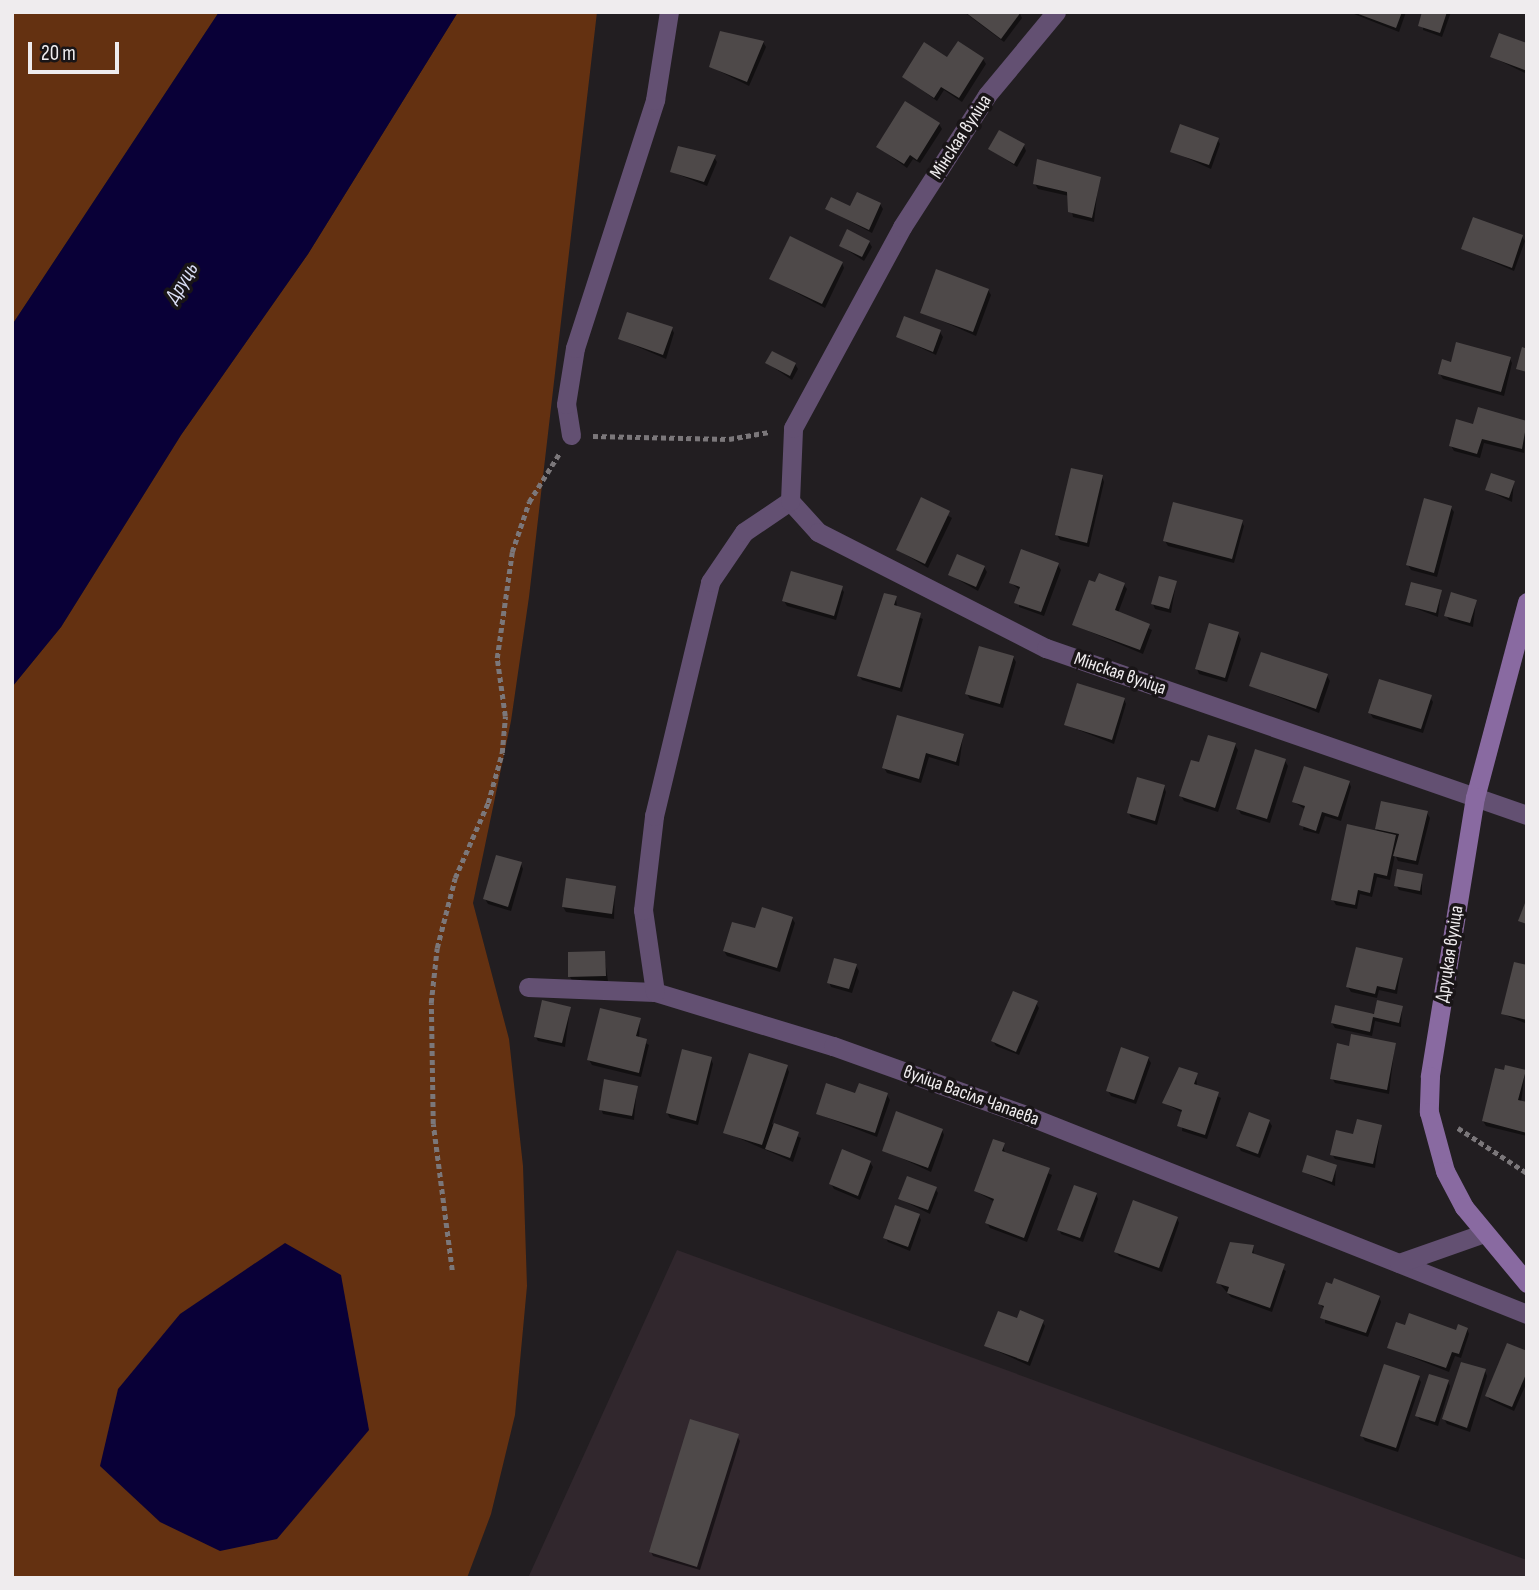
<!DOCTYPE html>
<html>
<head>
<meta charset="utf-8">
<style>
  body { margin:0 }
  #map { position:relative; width:1539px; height:1590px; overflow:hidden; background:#221e21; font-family:"Sofia Sans Condensed",sans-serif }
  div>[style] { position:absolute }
  .built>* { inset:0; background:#31272d }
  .green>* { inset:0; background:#643111 }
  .water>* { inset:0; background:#090037 }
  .shadow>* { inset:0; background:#0007 }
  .building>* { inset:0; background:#4e4949 }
  .path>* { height:4.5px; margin-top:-2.25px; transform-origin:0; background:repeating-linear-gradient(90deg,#7b777a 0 5px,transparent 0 8.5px) }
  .minor>* { height:19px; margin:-9.5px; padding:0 9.5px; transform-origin:9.5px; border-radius:9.5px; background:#635072 }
  .secondary>* { height:19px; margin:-9.5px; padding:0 9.5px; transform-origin:9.5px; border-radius:9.5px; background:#896aa1 }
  span { translate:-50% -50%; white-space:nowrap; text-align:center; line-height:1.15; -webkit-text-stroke:7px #191517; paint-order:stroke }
  .street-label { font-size:19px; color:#efecee }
  .water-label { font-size:21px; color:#dbdff6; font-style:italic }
  .frame { position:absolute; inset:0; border:14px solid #efecee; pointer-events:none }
  .scale { position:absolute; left:28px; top:42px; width:91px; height:32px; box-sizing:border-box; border:4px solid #efecee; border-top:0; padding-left:9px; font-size:21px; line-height:24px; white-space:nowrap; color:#efecee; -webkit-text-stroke:5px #191517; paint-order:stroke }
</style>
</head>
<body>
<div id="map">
  <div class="built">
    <i style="clip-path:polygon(677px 1250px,1527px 1560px,1527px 1578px,528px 1578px)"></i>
  </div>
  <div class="green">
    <i style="clip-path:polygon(12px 12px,219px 12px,12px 325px)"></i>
    <i style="clip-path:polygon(458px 12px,597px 12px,529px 597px,511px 721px,473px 903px,509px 1039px,523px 1166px,527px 1286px,515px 1415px,491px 1514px,467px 1578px,12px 1578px,12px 687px,61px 627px,181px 435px,308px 254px)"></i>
  </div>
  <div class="water">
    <i style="clip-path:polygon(219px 12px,458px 12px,308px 254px,181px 435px,61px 627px,12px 687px,12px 325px)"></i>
    <i style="clip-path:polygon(285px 1243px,341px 1275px,369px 1430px,277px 1539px,220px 1551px,160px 1522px,100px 1466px,118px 1389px,180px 1314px)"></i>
  </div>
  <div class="shadow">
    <i style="clip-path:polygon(964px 12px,1019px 12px,1022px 18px,1004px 42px)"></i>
    <i style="clip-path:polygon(1349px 12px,1406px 12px,1399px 32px)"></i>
    <i style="clip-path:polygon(1424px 12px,1451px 12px,1442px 37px,1423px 30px)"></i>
    <i style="clip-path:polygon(763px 42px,766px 47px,749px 86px,711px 67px)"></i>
    <i style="clip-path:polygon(1527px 45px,1527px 74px,1492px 57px)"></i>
    <i style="clip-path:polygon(948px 59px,983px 59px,986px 64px,962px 102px,944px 90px,937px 101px,904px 77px)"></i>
    <i style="clip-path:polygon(939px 124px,942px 129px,920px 163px,913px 159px,907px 168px,878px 147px)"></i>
    <i style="clip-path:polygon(1217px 139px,1220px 144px,1211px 169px,1172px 151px)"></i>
    <i style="clip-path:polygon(1024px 146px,1026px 151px,1017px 167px,990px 149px)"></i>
    <i style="clip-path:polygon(714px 157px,717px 162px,707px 186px,672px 172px)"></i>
    <i style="clip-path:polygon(1099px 178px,1094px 222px,1073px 217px,1069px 196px,1038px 189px,1035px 184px)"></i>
    <i style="clip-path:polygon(880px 204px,883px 209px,872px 233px,827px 209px)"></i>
    <i style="clip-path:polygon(1522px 237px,1525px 241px,1514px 271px,1463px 249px)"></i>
    <i style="clip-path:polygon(869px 242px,872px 247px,864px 261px,841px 246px)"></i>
    <i style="clip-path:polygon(842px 263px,844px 268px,825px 308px,771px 279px)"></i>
    <i style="clip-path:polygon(988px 290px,991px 295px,976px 336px,922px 312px)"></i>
    <i style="clip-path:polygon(672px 329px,674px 333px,666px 359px,620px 339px)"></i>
    <i style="clip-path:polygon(940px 332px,943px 337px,936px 355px,898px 337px)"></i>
    <i style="clip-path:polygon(1510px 359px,1512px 363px,1504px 396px,1443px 379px,1440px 374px,1452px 364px)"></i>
    <i style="clip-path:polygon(767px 363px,795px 364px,798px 369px,792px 380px)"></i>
    <i style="clip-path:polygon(1479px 409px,1527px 423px,1524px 453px,1484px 443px,1480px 458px,1454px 451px,1451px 446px,1475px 426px)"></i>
    <i style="clip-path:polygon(1102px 477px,1104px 482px,1089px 547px,1060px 540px,1057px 535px)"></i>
    <i style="clip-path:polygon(1514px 482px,1512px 502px,1487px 490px)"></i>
    <i style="clip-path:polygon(922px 500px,952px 518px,928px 568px,898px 550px)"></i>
    <i style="clip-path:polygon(1451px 508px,1454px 512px,1437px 577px,1411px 570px,1408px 565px)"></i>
    <i style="clip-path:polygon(1241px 521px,1244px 526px,1234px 563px,1168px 546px,1165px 541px)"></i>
    <i style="clip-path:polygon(1058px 565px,1061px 570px,1044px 616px,1019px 607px,1021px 591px,1011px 583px)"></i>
    <i style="clip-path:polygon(984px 567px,987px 572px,978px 591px,950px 575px)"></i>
    <i style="clip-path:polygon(1176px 583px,1171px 613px,1155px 609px,1153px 604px)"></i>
    <i style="clip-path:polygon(1124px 585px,1127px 589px,1118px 613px,1152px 630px,1143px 654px,1074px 625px)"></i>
    <i style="clip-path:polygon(841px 588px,844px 592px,836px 620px,787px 606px,784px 601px)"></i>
    <i style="clip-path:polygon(1441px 592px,1438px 617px,1407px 605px)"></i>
    <i style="clip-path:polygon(896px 598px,897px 608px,923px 619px,902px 692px,862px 680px,859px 675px)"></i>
    <i style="clip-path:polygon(1476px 601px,1473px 627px,1449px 620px,1446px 615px)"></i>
    <i style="clip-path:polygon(1238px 634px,1241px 639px,1227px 682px,1199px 674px,1197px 669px)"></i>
    <i style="clip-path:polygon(1013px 657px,1016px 662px,1003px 708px,970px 699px,967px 694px)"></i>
    <i style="clip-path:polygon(1327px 676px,1330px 681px,1319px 713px,1251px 686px)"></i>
    <i style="clip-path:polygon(1430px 697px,1433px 702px,1423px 733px,1373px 718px,1370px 713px)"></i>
    <i style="clip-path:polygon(1124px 699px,1126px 704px,1114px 744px,1066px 725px)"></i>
    <i style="clip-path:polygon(963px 736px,959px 766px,929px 757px,921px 783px,887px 773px,884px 768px)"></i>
    <i style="clip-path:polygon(1235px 745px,1238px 750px,1218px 812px,1184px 801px,1181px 796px,1200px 764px)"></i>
    <i style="clip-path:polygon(1285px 761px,1288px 766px,1270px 823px,1241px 814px,1238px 809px)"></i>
    <i style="clip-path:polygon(1349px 782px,1351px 787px,1341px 821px,1325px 816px,1319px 834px,1303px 830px,1306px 810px,1294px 802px)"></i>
    <i style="clip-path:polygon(1164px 787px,1166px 792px,1157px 825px,1131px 817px,1128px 812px)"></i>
    <i style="clip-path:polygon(1383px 803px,1427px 813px,1430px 818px,1418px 865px,1398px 861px,1395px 855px,1390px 880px,1377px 877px,1372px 897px,1360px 894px,1357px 909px,1336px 905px,1333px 900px,1376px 832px)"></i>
    <i style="clip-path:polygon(521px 864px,523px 869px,511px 911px,488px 904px,485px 899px)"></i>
    <i style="clip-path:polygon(1422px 876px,1422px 895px,1399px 890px,1396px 885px)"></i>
    <i style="clip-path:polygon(615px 887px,614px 919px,566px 912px,563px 907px)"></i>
    <i style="clip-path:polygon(792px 918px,795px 923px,780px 972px,727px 956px,724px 951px,756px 931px)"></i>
    <i style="clip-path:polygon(604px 953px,608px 981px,573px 982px,570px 977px)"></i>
    <i style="clip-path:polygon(1402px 959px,1397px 994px,1379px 990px,1377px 998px,1351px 992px,1348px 987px)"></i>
    <i style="clip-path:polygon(856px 966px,859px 971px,852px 993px,831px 987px,829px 982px)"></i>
    <i style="clip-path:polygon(1527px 967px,1527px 1024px,1503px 1014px)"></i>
    <i style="clip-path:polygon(1036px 1003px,1039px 1008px,1019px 1055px,996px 1046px,993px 1041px)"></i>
    <i style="clip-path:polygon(1402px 1007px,1401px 1027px,1375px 1021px,1372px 1036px,1335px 1028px,1332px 1023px)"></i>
    <i style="clip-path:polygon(570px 1009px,565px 1047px,538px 1041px,535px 1036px)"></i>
    <i style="clip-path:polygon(640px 1019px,639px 1039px,649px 1045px,641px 1077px,592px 1065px,589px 1060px)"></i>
    <i style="clip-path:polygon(1395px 1044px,1389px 1094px,1335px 1083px,1332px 1078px,1351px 1048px)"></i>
    <i style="clip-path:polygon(1148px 1058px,1151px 1063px,1136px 1104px,1111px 1096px,1108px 1091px)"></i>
    <i style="clip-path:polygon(711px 1059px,713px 1064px,698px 1125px,670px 1118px,667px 1113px)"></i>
    <i style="clip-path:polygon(787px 1067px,789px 1072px,772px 1124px,801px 1138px,793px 1162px,725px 1132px)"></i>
    <i style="clip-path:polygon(1525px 1072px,1521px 1103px,1527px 1104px,1527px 1136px,1486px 1126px,1483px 1121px)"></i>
    <i style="clip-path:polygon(1196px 1075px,1197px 1086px,1221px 1098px,1207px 1139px,1182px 1131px,1183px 1113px,1164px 1103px)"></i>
    <i style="clip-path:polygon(637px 1087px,634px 1120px,603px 1114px,601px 1109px)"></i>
    <i style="clip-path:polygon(856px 1095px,887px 1095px,890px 1100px,877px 1137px,818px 1114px)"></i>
    <i style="clip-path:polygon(1269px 1121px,1272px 1126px,1260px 1158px,1241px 1151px,1238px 1146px)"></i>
    <i style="clip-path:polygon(1381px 1126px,1375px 1168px,1335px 1159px,1332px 1154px,1355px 1136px)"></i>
    <i style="clip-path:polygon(942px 1130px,944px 1135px,931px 1172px,884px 1150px)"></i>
    <i style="clip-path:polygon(1003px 1144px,1005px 1154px,1052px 1175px,1027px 1242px,990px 1228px,987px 1223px,995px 1202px,975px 1191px)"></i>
    <i style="clip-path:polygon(870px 1162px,873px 1167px,860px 1200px,834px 1189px,831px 1184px)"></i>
    <i style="clip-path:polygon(1336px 1166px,1335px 1186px,1303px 1172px)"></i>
    <i style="clip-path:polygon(935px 1188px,938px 1193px,930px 1214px,900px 1199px)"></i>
    <i style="clip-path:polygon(1096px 1194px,1098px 1199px,1083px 1242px,1061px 1234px,1059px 1229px)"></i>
    <i style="clip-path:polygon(919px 1216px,921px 1220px,910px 1251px,888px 1242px,885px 1237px)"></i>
    <i style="clip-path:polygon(1177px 1218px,1179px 1223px,1162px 1272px,1119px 1256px,1116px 1252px)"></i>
    <i style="clip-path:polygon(1246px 1244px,1253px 1246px,1254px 1255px,1286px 1271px,1272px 1312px,1231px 1297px,1218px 1282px)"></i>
    <i style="clip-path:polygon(1333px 1286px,1379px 1297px,1381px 1302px,1368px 1337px,1325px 1323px,1325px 1310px,1320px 1304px)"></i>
    <i style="clip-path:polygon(1018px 1320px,1042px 1321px,1045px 1326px,1030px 1366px,986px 1346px)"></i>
    <i style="clip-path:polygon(1467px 1329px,1469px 1334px,1461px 1358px,1455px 1356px,1449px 1372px,1389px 1348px)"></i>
    <i style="clip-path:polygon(1527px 1353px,1527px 1382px,1514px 1411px,1490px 1400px,1487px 1396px)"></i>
    <i style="clip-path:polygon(1485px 1371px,1487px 1376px,1470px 1432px,1447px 1424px,1444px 1419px)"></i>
    <i style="clip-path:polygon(1418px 1377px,1421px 1382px,1398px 1452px,1365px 1441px,1362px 1436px)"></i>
    <i style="clip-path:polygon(1448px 1382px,1450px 1386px,1438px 1426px,1420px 1420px,1417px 1415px)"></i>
    <i style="clip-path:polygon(737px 1436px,740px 1441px,700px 1570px,653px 1556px,651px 1552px)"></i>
  </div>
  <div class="building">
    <i style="clip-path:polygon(965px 12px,1021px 12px,1001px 39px)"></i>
    <i style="clip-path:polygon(1353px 12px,1402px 12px,1396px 28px)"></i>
    <i style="clip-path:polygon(1422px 12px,1447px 12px,1440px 33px,1418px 26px)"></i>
    <i style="clip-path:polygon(720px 31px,764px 41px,747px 82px,709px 67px)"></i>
    <i style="clip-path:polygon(1499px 33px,1527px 43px,1527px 71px,1490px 57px)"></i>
    <i style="clip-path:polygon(958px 41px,984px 58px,959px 98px,941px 87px,934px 98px,902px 77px,924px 42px,947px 57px)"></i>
    <i style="clip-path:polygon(905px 101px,940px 123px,917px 160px,910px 155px,904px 164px,876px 147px)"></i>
    <i style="clip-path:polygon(1180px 124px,1219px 138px,1209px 165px,1170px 152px)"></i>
    <i style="clip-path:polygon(999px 130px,1025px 144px,1014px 164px,988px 149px)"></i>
    <i style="clip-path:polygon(678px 146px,716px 155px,704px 182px,670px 172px)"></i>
    <i style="clip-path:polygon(1037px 159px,1101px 177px,1092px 218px,1068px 212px,1067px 192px,1033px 184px)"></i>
    <i style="clip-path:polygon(857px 192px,881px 203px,869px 230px,825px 209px,831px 197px,850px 206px)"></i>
    <i style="clip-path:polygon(1473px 217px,1523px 235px,1512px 268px,1461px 249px)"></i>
    <i style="clip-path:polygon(847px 229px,870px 241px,862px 257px,839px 246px)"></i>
    <i style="clip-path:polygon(790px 236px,843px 262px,822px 304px,769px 279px)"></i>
    <i style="clip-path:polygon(936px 269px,989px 289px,973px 332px,920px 313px)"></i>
    <i style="clip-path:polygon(627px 312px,673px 327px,663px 355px,618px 339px)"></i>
    <i style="clip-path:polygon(904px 316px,941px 330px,933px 352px,896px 337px)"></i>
    <i style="clip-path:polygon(1456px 342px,1511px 357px,1501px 392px,1438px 374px,1442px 359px,1451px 362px)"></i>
    <i style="clip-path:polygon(1522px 347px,1527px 349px,1527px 372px,1516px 369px)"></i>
    <i style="clip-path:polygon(772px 351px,796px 363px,790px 376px,765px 363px)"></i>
    <i style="clip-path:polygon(1478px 407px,1527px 421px,1522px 449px,1482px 439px,1477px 454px,1449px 446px,1456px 419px,1473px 424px)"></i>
    <i style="clip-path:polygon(1071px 468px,1103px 475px,1087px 543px,1055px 535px)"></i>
    <i style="clip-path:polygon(1491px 473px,1515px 481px,1509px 498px,1485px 490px)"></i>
    <i style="clip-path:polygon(921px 497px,950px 511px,925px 564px,896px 550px)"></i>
    <i style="clip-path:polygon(1424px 498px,1452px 506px,1434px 573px,1406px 565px)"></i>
    <i style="clip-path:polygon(1173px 502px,1243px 520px,1232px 559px,1163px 541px)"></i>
    <i style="clip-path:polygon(1021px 549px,1059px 563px,1041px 612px,1014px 603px,1020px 587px,1009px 583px)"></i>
    <i style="clip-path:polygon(957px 554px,985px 566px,976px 587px,948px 575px)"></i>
    <i style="clip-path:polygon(791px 571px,843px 586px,834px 616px,782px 601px)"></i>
    <i style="clip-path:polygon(1099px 573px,1125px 583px,1115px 610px,1150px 624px,1140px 650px,1072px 625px,1089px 580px,1095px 582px)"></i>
    <i style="clip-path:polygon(1159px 576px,1177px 581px,1169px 609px,1151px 604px)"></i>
    <i style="clip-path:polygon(1411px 582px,1442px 590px,1436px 613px,1405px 605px)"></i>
    <i style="clip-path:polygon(1451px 592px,1477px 600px,1470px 623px,1444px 616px)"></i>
    <i style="clip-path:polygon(884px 593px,897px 596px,894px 605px,921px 613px,900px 688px,857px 676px)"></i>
    <i style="clip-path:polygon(1209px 623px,1239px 632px,1225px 678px,1195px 669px)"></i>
    <i style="clip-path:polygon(979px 646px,1014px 656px,1000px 704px,965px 694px)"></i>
    <i style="clip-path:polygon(1261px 652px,1328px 674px,1316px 709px,1249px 686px)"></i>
    <i style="clip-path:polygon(1379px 679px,1432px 695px,1421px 729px,1368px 713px)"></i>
    <i style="clip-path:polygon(1077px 683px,1125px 698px,1112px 740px,1064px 725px)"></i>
    <i style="clip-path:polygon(897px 715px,964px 734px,956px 762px,926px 753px,919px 779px,882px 768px)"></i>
    <i style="clip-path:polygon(1208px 735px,1236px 743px,1215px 808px,1179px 796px,1191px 760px,1199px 762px)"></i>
    <i style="clip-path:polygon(1255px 749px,1286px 759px,1267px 819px,1236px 809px)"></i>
    <i style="clip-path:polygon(1304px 766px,1350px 781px,1338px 817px,1322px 812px,1316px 831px,1299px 825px,1305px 806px,1292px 802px)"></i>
    <i style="clip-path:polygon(1137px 777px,1165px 785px,1155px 821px,1127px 813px)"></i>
    <i style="clip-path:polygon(1381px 801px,1428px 811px,1416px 861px,1393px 856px,1399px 834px,1375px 829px)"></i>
    <i style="clip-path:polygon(1347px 824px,1396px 835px,1387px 876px,1374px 873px,1370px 893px,1358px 890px,1355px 905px,1331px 900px)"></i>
    <i style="clip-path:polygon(496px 855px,522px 862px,508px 907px,483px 899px)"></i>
    <i style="clip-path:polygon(1397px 869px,1423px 874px,1420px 891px,1394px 886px)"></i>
    <i style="clip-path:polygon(566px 878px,616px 886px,612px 914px,562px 907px)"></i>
    <i style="clip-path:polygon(1527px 898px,1527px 924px,1518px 921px)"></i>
    <i style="clip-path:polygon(762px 907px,793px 917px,777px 968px,723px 951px,732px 922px,755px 928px)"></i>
    <i style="clip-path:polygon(1356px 947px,1403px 958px,1395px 990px,1377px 986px,1375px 994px,1346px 987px)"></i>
    <i style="clip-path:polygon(605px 951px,606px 976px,568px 977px,568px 952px)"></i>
    <i style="clip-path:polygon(834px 958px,857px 964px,849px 989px,827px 983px)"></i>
    <i style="clip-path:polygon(1514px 962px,1527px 965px,1527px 1020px,1501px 1014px)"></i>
    <i style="clip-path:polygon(1013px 991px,1038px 1001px,1016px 1052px,991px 1041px)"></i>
    <i style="clip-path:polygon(542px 1000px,571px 1007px,562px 1043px,534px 1037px)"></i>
    <i style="clip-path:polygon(1377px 1000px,1403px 1006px,1399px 1023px,1373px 1017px,1370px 1032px,1331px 1023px,1335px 1005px,1374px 1014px)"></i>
    <i style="clip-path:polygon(600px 1008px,641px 1018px,636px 1036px,647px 1039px,639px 1073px,587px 1060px)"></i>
    <i style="clip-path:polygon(1351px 1034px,1396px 1043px,1387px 1090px,1330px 1079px,1337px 1043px,1349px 1046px)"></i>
    <i style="clip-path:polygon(1121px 1047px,1149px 1057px,1134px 1100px,1106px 1091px)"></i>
    <i style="clip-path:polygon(682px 1049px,712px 1057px,696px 1121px,666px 1113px)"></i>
    <i style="clip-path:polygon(749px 1053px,788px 1065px,762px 1145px,723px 1133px)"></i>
    <i style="clip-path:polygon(1505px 1065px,1526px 1070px,1518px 1100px,1527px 1102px,1527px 1133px,1482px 1121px,1495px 1068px,1504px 1070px)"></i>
    <i style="clip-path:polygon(1179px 1067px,1198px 1073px,1194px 1084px,1219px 1092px,1205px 1135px,1177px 1126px,1182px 1110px,1162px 1103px)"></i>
    <i style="clip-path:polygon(604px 1079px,638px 1086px,632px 1116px,599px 1110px)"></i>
    <i style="clip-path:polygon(826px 1083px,855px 1093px,859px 1083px,888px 1093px,875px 1133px,816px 1114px)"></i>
    <i style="clip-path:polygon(896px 1111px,943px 1129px,928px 1168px,882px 1151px)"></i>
    <i style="clip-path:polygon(1249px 1112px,1270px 1120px,1258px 1154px,1236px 1146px)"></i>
    <i style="clip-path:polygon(1357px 1119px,1382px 1125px,1373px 1164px,1330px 1155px,1336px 1130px,1353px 1134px)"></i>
    <i style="clip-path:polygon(774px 1123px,799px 1132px,790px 1158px,765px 1149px)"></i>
    <i style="clip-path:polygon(993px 1139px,1005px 1143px,1002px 1151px,1050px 1168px,1024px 1238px,985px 1223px,994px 1199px,974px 1191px)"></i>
    <i style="clip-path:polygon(842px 1149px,871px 1161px,858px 1196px,829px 1184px)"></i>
    <i style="clip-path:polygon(1307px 1155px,1337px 1165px,1332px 1182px,1302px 1172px)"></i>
    <i style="clip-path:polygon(907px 1176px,937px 1187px,928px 1210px,898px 1199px)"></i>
    <i style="clip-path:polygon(1074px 1185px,1097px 1193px,1080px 1238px,1057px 1230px)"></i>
    <i style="clip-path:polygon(1133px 1200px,1178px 1217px,1159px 1268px,1114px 1252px)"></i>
    <i style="clip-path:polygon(895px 1205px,920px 1214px,908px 1247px,883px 1238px)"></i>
    <i style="clip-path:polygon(1230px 1242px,1254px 1245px,1252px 1253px,1285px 1264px,1270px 1308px,1227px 1293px,1229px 1287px,1216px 1283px)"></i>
    <i style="clip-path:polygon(1334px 1278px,1380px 1296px,1366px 1333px,1320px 1318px,1324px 1306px,1318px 1304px,1326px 1282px,1332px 1284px)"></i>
    <i style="clip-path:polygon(1020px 1310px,1044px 1320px,1028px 1362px,984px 1346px,998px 1311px,1017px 1318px)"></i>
    <i style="clip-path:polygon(1409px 1313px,1456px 1330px,1458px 1324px,1468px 1328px,1459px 1354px,1452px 1352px,1446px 1368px,1387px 1348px,1396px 1322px,1405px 1325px)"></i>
    <i style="clip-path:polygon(1507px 1343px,1527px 1351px,1527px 1372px,1512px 1407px,1485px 1396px)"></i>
    <i style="clip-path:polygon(1461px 1362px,1486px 1369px,1467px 1428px,1442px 1419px)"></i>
    <i style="clip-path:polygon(1384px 1364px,1420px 1376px,1396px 1448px,1360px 1436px)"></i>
    <i style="clip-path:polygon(1429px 1374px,1449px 1380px,1435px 1422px,1415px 1416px)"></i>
    <i style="clip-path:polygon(690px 1419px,739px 1434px,697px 1567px,649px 1552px)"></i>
  </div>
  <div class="path">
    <i style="left:593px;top:436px;width:136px;rotate:1.3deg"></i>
    <i style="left:729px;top:439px;width:41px;rotate:-9.9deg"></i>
    <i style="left:1458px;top:1128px;width:82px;rotate:33.1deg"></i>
    <i style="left:452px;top:1270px;width:147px;rotate:-97.4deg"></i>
    <i style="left:433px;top:1124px;width:121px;rotate:-90.9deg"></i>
    <i style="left:431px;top:1003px;width:55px;rotate:-83.8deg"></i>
    <i style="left:437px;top:948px;width:72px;rotate:-75.6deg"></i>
    <i style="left:455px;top:878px;width:82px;rotate:-66.3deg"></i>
    <i style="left:488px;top:803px;width:52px;rotate:-74.4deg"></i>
    <i style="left:502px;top:753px;width:37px;rotate:-85deg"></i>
    <i style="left:505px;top:716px;width:59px;rotate:-97.9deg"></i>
    <i style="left:497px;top:658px;width:107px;rotate:-81.9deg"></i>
    <i style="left:512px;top:552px;width:53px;rotate:-71.2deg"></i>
    <i style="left:529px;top:502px;width:57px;rotate:-58deg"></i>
  </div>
  <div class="minor">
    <i style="left:571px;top:435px;width:31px;rotate:-99deg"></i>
    <i style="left:566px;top:404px;width:57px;rotate:-80.9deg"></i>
    <i style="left:575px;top:348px;width:261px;rotate:-72.1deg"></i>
    <i style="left:655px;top:100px;width:89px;rotate:-81deg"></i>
    <i style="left:790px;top:501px;width:42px;rotate:47.9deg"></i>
    <i style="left:818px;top:532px;width:256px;rotate:27deg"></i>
    <i style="left:1046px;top:648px;width:509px;rotate:19.15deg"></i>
    <i style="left:528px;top:987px;width:127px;rotate:2.3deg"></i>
    <i style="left:655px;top:992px;width:186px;rotate:16.9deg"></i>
    <i style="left:833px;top:1046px;width:210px;rotate:19.7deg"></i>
    <i style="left:1031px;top:1117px;width:534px;rotate:21.66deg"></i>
    <i style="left:655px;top:992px;width:83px;rotate:-98.3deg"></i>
    <i style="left:643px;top:910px;width:95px;rotate:-83.3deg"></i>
    <i style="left:654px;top:816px;width:241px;rotate:-76.5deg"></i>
    <i style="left:710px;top:582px;width:60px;rotate:-55.8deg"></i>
    <i style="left:744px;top:532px;width:55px;rotate:-34deg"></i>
    <i style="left:790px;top:501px;width:73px;rotate:-87.6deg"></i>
    <i style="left:793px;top:428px;width:229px;rotate:-61.5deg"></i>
    <i style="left:902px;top:227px;width:157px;rotate:-57.2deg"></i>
    <i style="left:987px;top:95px;width:108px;rotate:-50.3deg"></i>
    <i style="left:1399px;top:1263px;width:90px;rotate:-19.4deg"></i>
  </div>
  <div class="secondary">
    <i style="left:1527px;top:602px;width:202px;rotate:104.9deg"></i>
    <i style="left:1475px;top:797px;width:283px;rotate:99.2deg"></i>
    <i style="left:1430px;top:1076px;width:36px;rotate:92deg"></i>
    <i style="left:1429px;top:1112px;width:61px;rotate:74.8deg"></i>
    <i style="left:1445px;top:1171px;width:41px;rotate:62.2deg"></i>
    <i style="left:1464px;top:1207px;width:99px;rotate:50.3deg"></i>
  </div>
  <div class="street-label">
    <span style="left:961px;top:137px;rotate:-57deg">Мінская вуліца</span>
    <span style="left:1120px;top:674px;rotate:19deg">Мінская вуліца</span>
    <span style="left:1450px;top:954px;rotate:-81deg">Друцкая вуліца</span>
    <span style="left:971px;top:1096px;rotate:20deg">вуліца Васіля Чапаева</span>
  </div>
  <div class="water-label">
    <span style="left:182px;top:283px;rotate:-58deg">Друць</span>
  </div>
  <div class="frame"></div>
  <div class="scale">20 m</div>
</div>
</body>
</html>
